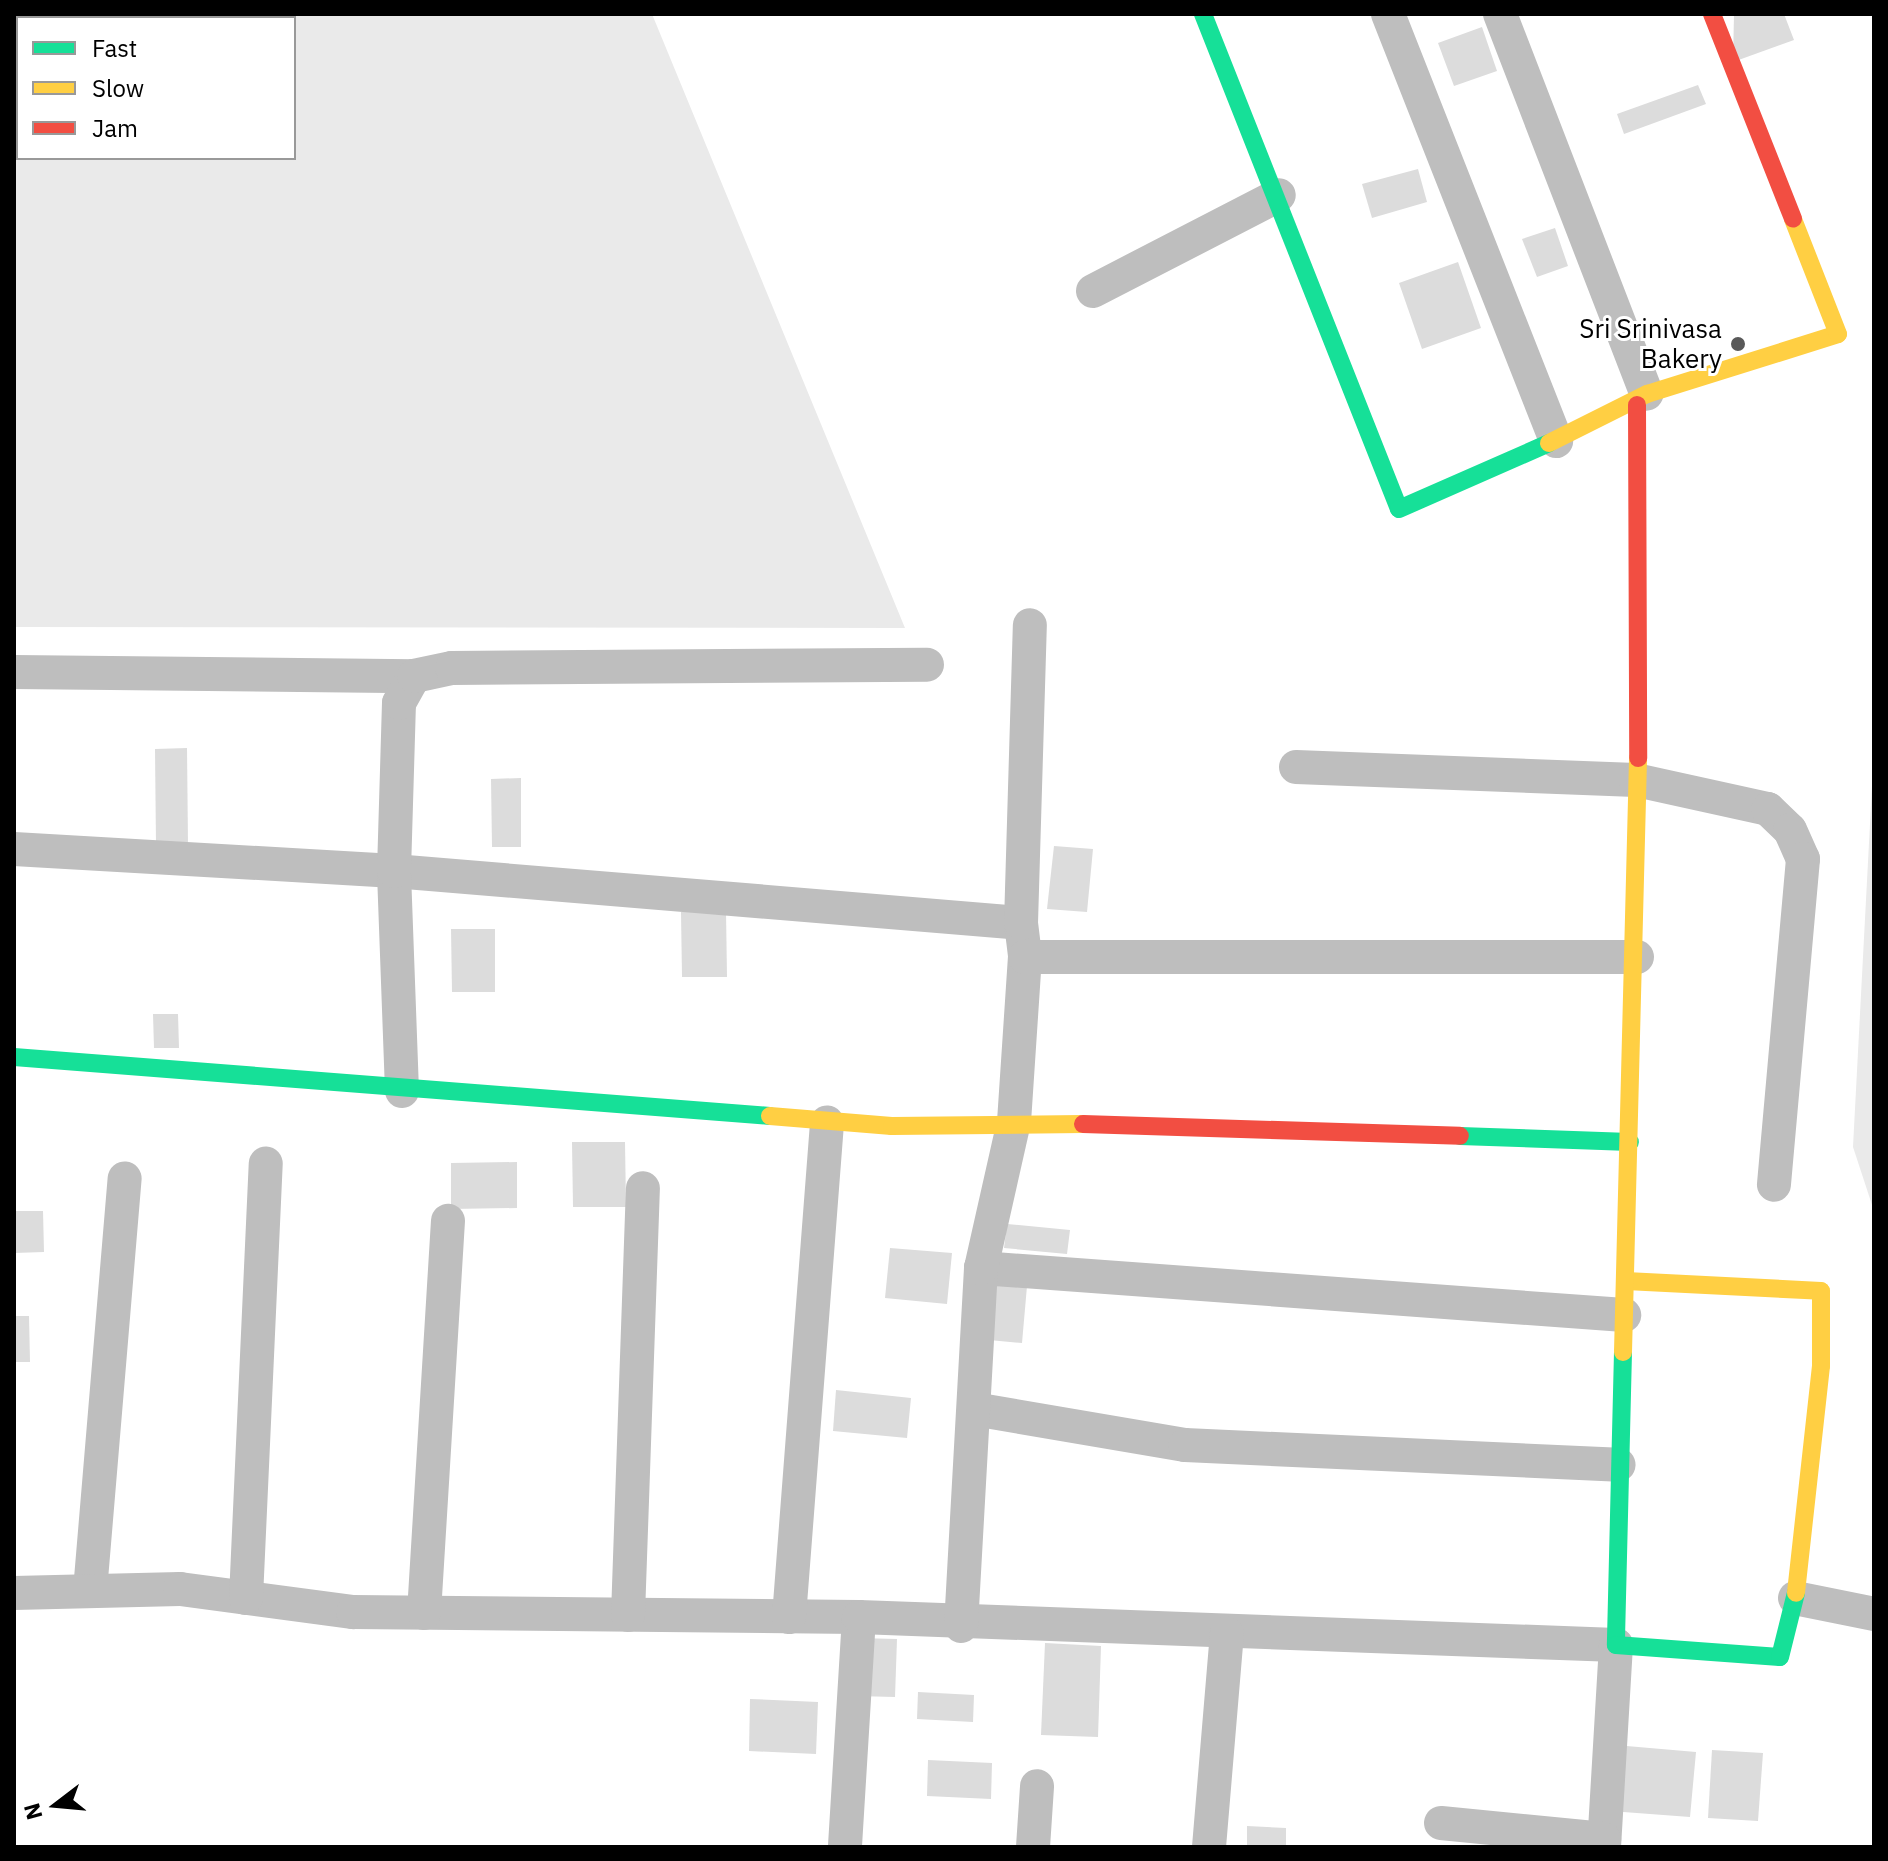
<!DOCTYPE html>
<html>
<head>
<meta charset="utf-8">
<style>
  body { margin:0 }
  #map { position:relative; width:1888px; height:1861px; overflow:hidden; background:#fff; font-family:"IBM Plex Sans",sans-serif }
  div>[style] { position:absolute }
  .green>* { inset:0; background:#eaeaea }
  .building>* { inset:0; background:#dcdcdc }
  .street>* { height:34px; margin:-17px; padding:0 17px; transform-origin:17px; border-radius:17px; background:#bebebe }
  .fast>* { height:18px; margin:-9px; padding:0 9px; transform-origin:9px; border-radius:9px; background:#16e098 }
  .slow>* { height:18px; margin:-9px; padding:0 9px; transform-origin:9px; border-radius:9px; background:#ffcf43 }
  .jam>* { height:18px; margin:-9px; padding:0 9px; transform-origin:9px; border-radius:9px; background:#f24e42 }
  .dots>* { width:22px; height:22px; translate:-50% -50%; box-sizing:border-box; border:4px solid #fff; border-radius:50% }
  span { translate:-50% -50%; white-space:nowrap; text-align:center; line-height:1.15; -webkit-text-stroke:6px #fff; paint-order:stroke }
  .poi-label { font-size:26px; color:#000 }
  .right { translate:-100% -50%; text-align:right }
  .frame { position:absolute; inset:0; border:16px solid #000; pointer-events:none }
  .legend { position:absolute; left:16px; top:16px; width:280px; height:144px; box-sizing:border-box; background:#fff; border:2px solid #999; margin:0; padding:10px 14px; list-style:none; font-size:24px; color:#000 }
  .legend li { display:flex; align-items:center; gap:16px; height:40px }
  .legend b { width:40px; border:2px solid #999 }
  .north { position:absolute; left:16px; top:1765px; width:80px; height:80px; -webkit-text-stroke:6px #fff; paint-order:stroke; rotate:254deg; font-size:22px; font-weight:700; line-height:32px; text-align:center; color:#000 }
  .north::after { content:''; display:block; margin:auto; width:28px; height:36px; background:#000; clip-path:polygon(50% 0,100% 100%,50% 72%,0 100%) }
</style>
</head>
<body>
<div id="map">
  <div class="green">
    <i style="clip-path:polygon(evenodd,14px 14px,652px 14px,905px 628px,14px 627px,14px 14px,18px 18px,294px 18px,294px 158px,18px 158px,18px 18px)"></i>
    <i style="clip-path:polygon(1874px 748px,1874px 1211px,1853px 1147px)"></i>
  </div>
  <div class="building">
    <i style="clip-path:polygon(1734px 14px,1784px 14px,1794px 40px,1733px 62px)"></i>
    <i style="clip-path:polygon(1482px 27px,1497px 71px,1454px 86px,1438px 43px)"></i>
    <i style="clip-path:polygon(1698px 85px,1706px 104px,1624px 134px,1617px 114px)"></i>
    <i style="clip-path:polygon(1418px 169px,1427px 202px,1372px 218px,1362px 184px)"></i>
    <i style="clip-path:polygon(1555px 228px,1568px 266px,1537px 277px,1522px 239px)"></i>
    <i style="clip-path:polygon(1458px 262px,1481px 328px,1422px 349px,1399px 283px)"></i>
    <i style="clip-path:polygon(187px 748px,188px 844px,156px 845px,155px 749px)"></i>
    <i style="clip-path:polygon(521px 778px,521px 847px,492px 847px,491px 779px)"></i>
    <i style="clip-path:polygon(1054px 846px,1093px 849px,1087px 912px,1047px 909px)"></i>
    <i style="clip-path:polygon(726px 911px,727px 977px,682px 977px,681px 912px)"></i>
    <i style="clip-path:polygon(451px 929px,495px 929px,495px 992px,452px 992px)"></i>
    <i style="clip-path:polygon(153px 1014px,178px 1014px,179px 1048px,154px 1048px)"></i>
    <i style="clip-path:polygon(572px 1142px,625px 1142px,626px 1207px,573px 1207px)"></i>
    <i style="clip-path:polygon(517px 1162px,517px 1208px,451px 1209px,451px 1163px)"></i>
    <i style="clip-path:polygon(14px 1211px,43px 1211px,44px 1252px,14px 1253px)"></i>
    <i style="clip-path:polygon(1007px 1224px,1070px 1230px,1067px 1254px,1004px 1248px)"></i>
    <i style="clip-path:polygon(890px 1248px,952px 1253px,947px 1304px,885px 1298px)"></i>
    <i style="clip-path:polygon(995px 1283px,1027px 1286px,1022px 1343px,989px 1340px)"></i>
    <i style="clip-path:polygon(14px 1316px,29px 1316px,30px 1362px,14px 1362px)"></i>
    <i style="clip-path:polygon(836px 1390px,911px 1398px,907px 1438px,833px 1431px)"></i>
    <i style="clip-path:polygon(858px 1638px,897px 1639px,895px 1697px,856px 1696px)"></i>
    <i style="clip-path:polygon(1045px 1643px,1101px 1646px,1098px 1737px,1041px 1735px)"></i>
    <i style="clip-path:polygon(918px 1692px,974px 1695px,973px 1722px,917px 1719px)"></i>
    <i style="clip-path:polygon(750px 1699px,818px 1702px,816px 1754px,749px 1751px)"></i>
    <i style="clip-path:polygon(1615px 1745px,1696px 1752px,1690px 1817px,1610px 1811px)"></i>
    <i style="clip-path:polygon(1712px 1750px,1763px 1753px,1758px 1821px,1708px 1818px)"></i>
    <i style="clip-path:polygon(928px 1760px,992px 1763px,991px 1799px,927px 1796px)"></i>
    <i style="clip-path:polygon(1247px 1826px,1286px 1828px,1286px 1847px,1247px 1847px)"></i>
  </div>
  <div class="street">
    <i style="left:1388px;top:14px;width:459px;rotate:68.5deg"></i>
    <i style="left:1500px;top:14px;width:407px;rotate:68.9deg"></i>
    <i style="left:1093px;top:291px;width:209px;rotate:-27.3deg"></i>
    <i style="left:14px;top:672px;width:400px;rotate:0.6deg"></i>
    <i style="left:1296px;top:767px;width:340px;rotate:2.2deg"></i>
    <i style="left:1636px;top:780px;width:135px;rotate:12.4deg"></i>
    <i style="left:1768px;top:809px;width:30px;rotate:44deg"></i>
    <i style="left:1790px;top:830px;width:32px;rotate:66deg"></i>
    <i style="left:1803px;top:859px;width:327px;rotate:95.1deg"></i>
    <i style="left:14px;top:849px;width:381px;rotate:3.3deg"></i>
    <i style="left:394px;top:871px;width:629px;rotate:4.74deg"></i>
    <i style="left:1021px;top:923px;width:34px;rotate:83deg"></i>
    <i style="left:1021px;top:923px;width:298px;rotate:-88.3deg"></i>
    <i style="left:402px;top:1091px;width:220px;rotate:-92.1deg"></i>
    <i style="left:394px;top:871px;width:168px;rotate:-88.3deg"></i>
    <i style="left:399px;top:703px;width:31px;rotate:-61deg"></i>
    <i style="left:414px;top:676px;width:39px;rotate:-12deg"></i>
    <i style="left:452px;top:668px;width:475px;rotate:-0.4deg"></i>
    <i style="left:981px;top:1268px;width:645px;rotate:4.18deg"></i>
    <i style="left:974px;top:1409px;width:214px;rotate:9.7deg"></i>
    <i style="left:1185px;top:1445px;width:434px;rotate:2.6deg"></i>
    <i style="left:90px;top:1591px;width:414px;rotate:-85.2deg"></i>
    <i style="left:14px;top:1593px;width:166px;rotate:-1.4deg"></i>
    <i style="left:180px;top:1589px;width:175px;rotate:7.6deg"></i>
    <i style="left:353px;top:1612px;width:506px;rotate:0.57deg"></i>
    <i style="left:859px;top:1617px;width:230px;rotate:93.5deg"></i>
    <i style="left:246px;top:1598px;width:435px;rotate:-87.4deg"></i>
    <i style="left:1795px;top:1598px;width:81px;rotate:11.4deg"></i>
    <i style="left:424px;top:1613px;width:393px;rotate:-86.5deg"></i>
    <i style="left:628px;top:1615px;width:427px;rotate:-88deg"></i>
    <i style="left:789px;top:1617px;width:496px;rotate:-85.6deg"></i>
    <i style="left:859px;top:1617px;width:758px;rotate:2.12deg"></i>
    <i style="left:1616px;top:1645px;width:202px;rotate:93.4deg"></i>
    <i style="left:961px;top:1626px;width:359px;rotate:-86.8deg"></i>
    <i style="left:981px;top:1268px;width:150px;rotate:-77.3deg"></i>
    <i style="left:1014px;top:1122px;width:165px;rotate:-86.2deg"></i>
    <i style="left:1025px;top:957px;width:612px"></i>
    <i style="left:1441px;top:1823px;width:164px;rotate:5.6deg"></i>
    <i style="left:1033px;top:1847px;width:61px;rotate:-86.2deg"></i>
    <i style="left:1209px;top:1847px;width:214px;rotate:-85.2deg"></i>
  </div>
  <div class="fast">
    <i style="left:1203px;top:14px;width:532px;rotate:68.4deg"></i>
    <i style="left:1399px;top:509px;width:164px;rotate:-23.7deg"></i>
    <i style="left:14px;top:1057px;width:758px;rotate:4.46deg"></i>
    <i style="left:1460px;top:1136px;width:170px;rotate:2deg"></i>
    <i style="left:1623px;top:1352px;width:293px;rotate:91.4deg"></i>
    <i style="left:1616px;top:1645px;width:164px;rotate:4.2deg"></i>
    <i style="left:1780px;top:1657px;width:66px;rotate:-76deg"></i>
  </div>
  <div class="slow">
    <i style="left:1549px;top:443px;width:110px;rotate:-26.6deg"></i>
    <i style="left:1647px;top:394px;width:200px;rotate:-17.4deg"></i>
    <i style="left:1838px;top:334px;width:123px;rotate:-111.4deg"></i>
    <i style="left:770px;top:1116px;width:122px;rotate:4.7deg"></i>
    <i style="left:892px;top:1126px;width:191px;rotate:-0.6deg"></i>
    <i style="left:1626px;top:1281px;width:195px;rotate:2.9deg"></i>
    <i style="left:1821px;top:1291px;width:75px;rotate:90deg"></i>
    <i style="left:1821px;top:1366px;width:228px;rotate:96.3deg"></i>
    <i style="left:1623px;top:1352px;width:594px;rotate:-88.55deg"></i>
  </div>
  <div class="jam">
    <i style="left:1712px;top:14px;width:220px;rotate:68.4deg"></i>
    <i style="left:1637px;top:405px;width:353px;rotate:89.8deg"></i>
    <i style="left:1083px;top:1124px;width:377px;rotate:1.8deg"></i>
  </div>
  <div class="dots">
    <i style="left:1738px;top:344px;background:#595959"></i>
  </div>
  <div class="poi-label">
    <span class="right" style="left:1722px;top:344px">Sri Srinivasa<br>Bakery</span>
  </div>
  <div class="frame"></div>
  <ul class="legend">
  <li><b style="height:10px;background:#16e098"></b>Fast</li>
  <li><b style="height:10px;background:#ffcf43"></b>Slow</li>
  <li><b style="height:10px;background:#f24e42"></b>Jam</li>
  </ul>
  <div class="north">N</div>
</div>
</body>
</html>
